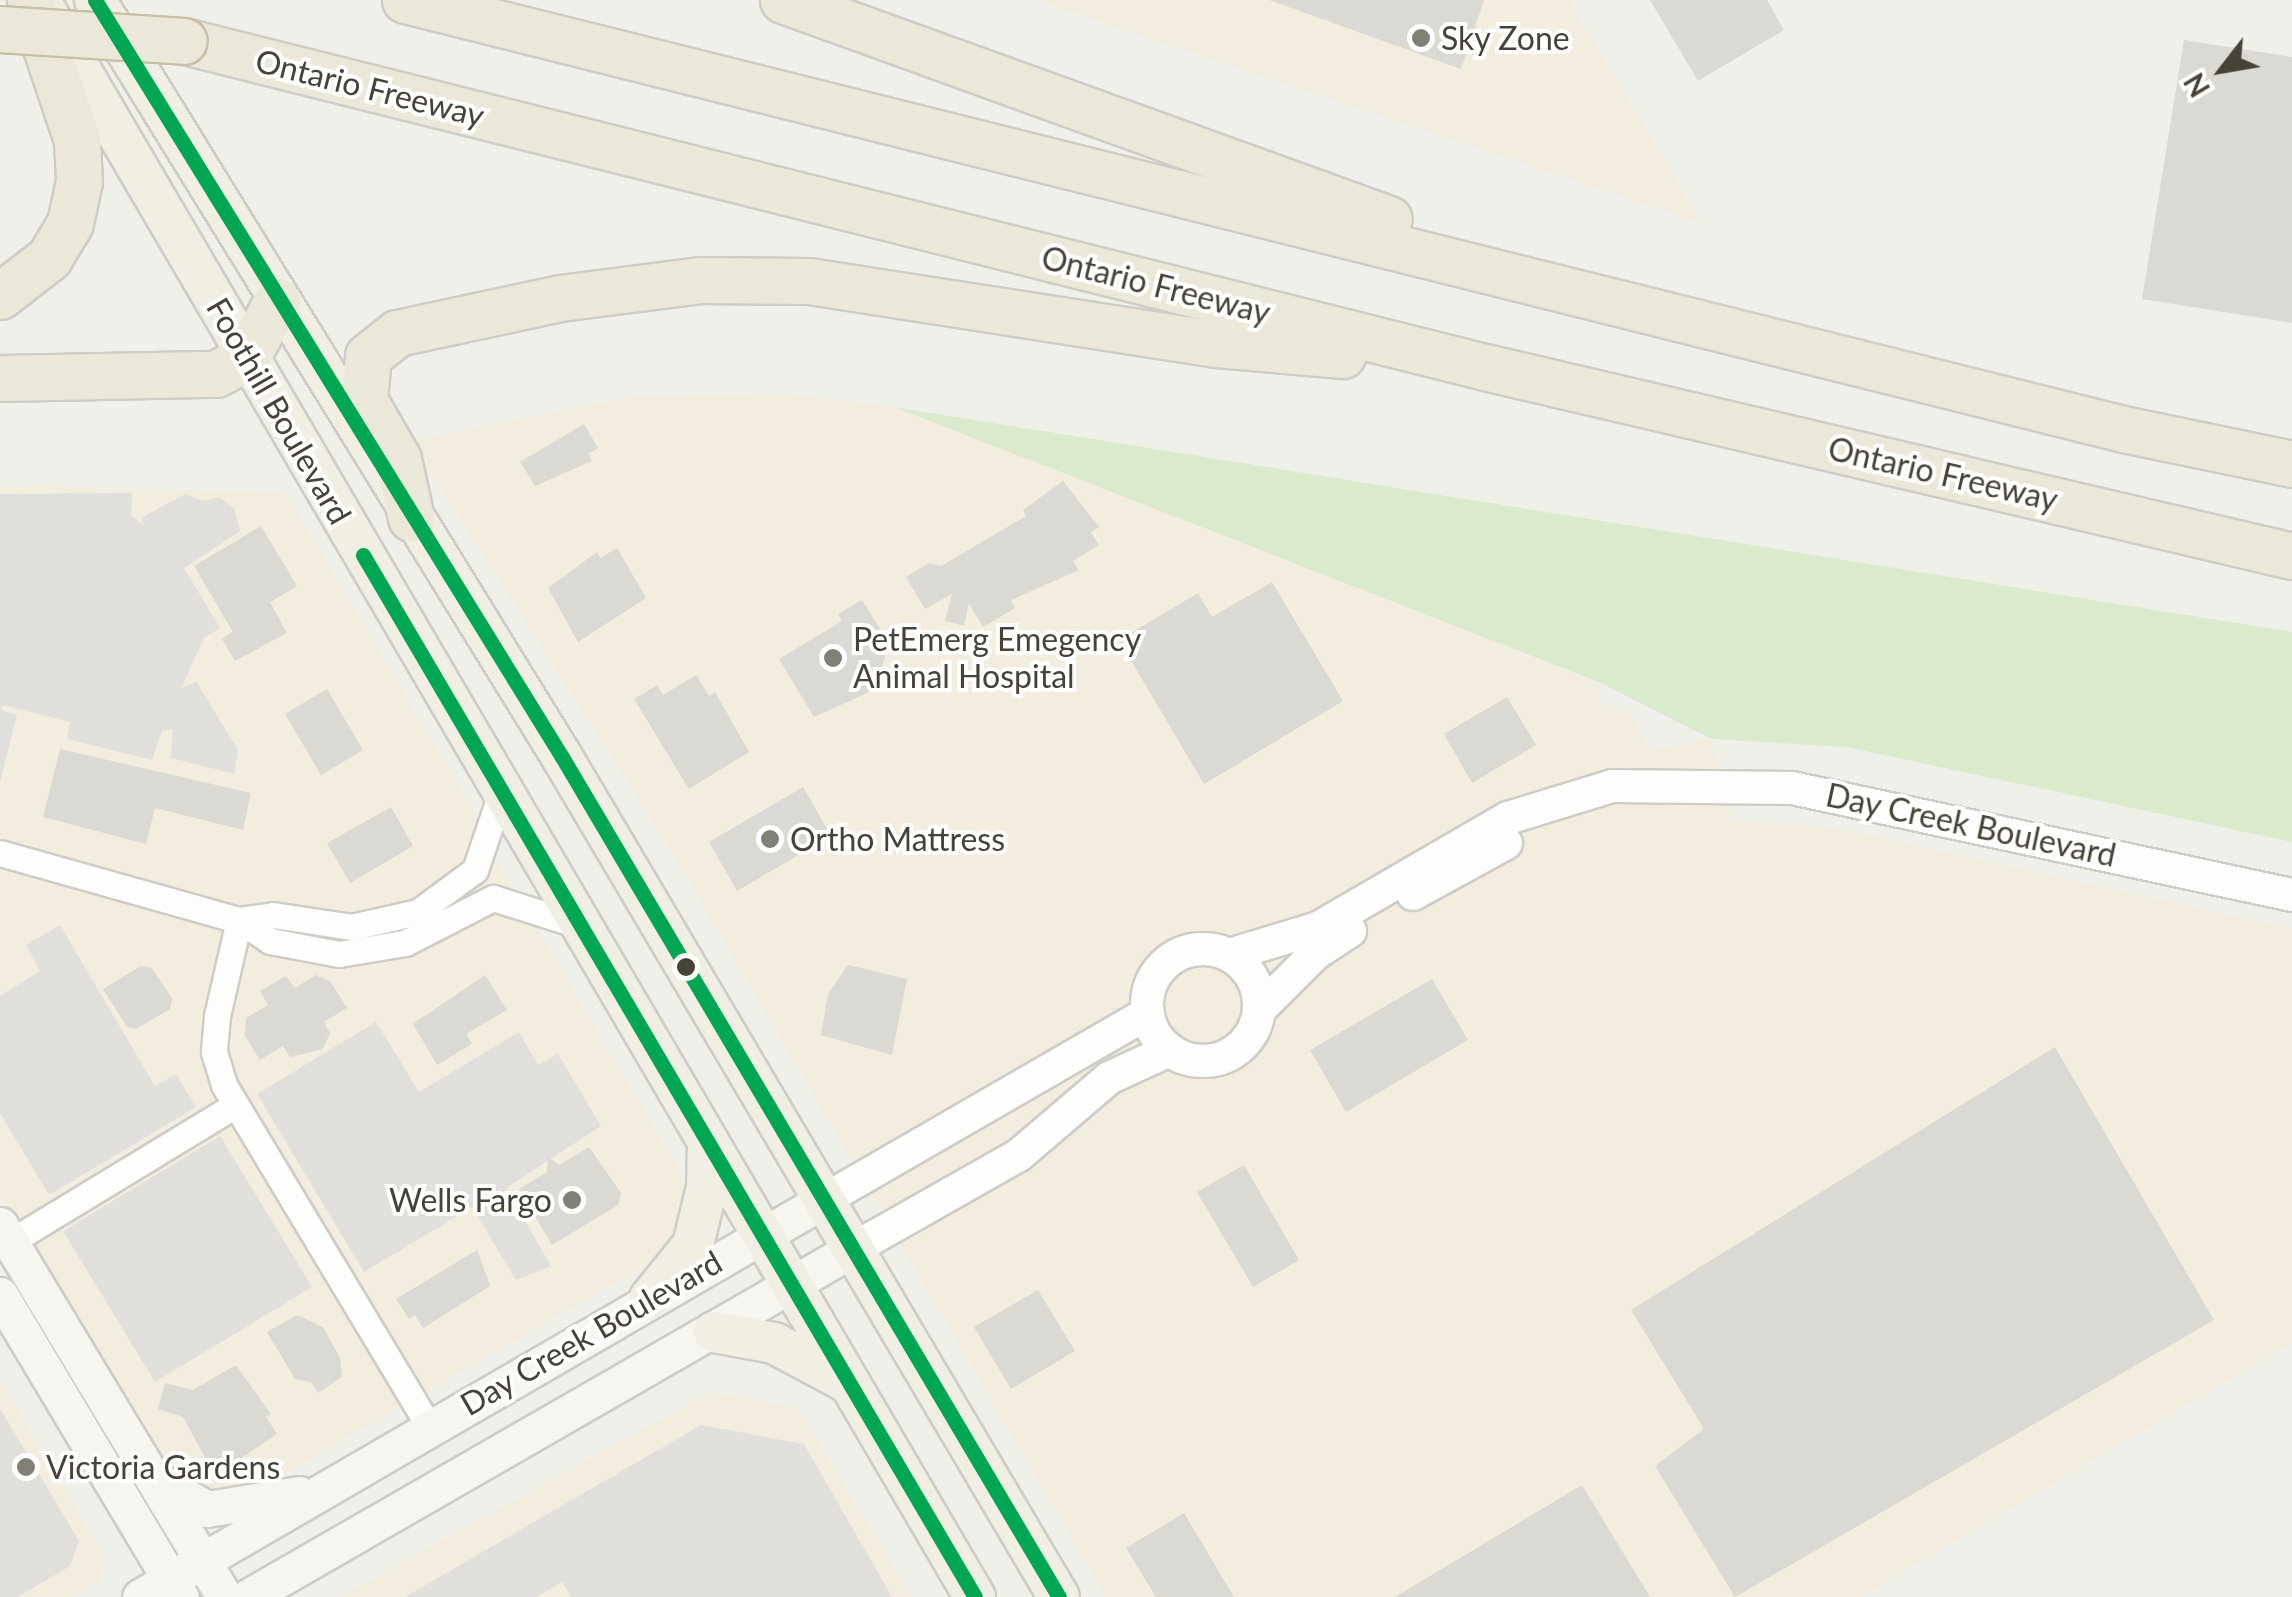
<!DOCTYPE html>
<html>
<head>
<meta charset="utf-8">
<style>
  body { margin:0 }
  #map { position:relative; width:2292px; height:1597px; overflow:hidden; background:#f0f0eb; font-family:Lato,sans-serif }
  div>[style] { position:absolute }
  .commercial>* { inset:0; background:#f2edde }
  .green>* { inset:0; background:#dbeacc }
  .parking>* { inset:0; background:#e0dfdb }
  .building>* { inset:0; background:#dad9d3 }
  .roads { filter:drop-shadow(2px 0 #cdccc7) drop-shadow(-2px 0 #cdccc7) drop-shadow(0 2px #cdccc7) drop-shadow(0 -2px #cdccc7) }
  .minor>* { height:25px; margin:-12.5px; padding:0 12.5px; transform-origin:12.5px; border-radius:12.5px; background:#fdfdfc }
  .tertiary>* { height:32px; margin:-16px; padding:0 16px; transform-origin:16px; border-radius:16px; background:#fdfdfc }
  .tertiary>.ring { margin:-16px; padding:0; box-sizing:content-box; background:none; border:32px solid #fdfdfc; border-radius:50% }
  .secondary>* { height:35px; margin:-17.5px; padding:0 17.5px; transform-origin:17.5px; border-radius:17.5px; background:#f6f5ef }
  .primary>* { height:40px; margin:-20px; padding:0 20px; transform-origin:20px; border-radius:20px; background:#f1efe4 }
  .motorway>* { height:45px; margin:-22.5px; padding:0 22.5px; transform-origin:22.5px; border-radius:22.5px; background:#ebe8da }
  .bridges { filter:drop-shadow(2px 0 #c7c0a7) drop-shadow(-2px 0 #c7c0a7) drop-shadow(0 2px #c7c0a7) drop-shadow(0 -2px #c7c0a7) }
  .motorway-bridge>* { height:45px; margin:-22.5px; padding:0 22.5px; transform-origin:22.5px; border-radius:22.5px; background:#ebe8da }
  .bus-1>* { height:15px; margin:-7.5px; padding:0 7.5px; transform-origin:7.5px; border-radius:7.5px; background:#00a651 }
  .dots>* { width:28px; height:28px; translate:-50% -50%; box-sizing:border-box; border:5px solid #fff; border-radius:50% }
  span { translate:-50% -50%; white-space:nowrap; text-align:center; line-height:1.15; -webkit-text-stroke:8px #fff; paint-order:stroke }
  .poi-label { font-size:32px; color:#474237 }
  .left { translate:0 -50%; text-align:left }
  .right { translate:-100% -50%; text-align:right }
  .street-label { font-size:32px; color:#474237 }
  .north { position:absolute; left:2172px; top:20px; width:100px; height:100px; -webkit-text-stroke:8px #fff; paint-order:stroke; rotate:239deg; font-size:28px; font-weight:700; line-height:40px; text-align:center; color:#474237 }
  .north::after { content:''; display:block; margin:auto; width:35px; height:45px; background:#474237; clip-path:polygon(50% 0,100% 100%,50% 72%,0 100%) }
</style>
</head>
<body>
<div id="map">
  <div class="commercial">
    <i style="clip-path:polygon(1036px 0,1569px 0,1701px 222px,1700px 222px)"></i>
    <i style="clip-path:polygon(790px 394px,894px 407px,1601px 684px,1595px 699px,1632px 716px,1650px 751px,1711px 739px,1732px 821px,1831px 827px,2292px 929px,2292px 1343px,1860px 1597px,1106px 1597px,672px 852px,411px 441px,636px 396px)"></i>
    <i style="clip-path:polygon(0 486px,285px 492px,474px 811px,480px 832px,681px 1173px,687px 1196px,671px 1246px,649px 1263px,246px 1496px,193px 1491px,155px 1458px,0 1195px)"></i>
    <i style="clip-path:polygon(0 1379px,103px 1555px,100px 1580px,70px 1597px,0 1597px)"></i>
    <i style="clip-path:polygon(710px 1392px,798px 1408px,912px 1597px,340px 1597px)"></i>
  </div>
  <div class="green">
    <i style="clip-path:polygon(894px 407px,2292px 632px,2292px 842px,1846px 747px,1711px 739px,1601px 683px)"></i>
  </div>
  <div class="parking">
    <i style="clip-path:polygon(132px 493px,131px 516px,145px 527px,141px 518px,185px 494px,203px 501px,219px 497px,234px 508px,240px 531px,184px 568px,220px 628px,204px 638px,181px 688px,196px 681px,238px 750px,234px 774px,171px 758px,173px 729px,162px 731px,152px 760px,67px 739px,70px 722px,3px 705px,1px 710px,17px 715px,0 783px,0 494px)"></i>
    <i style="clip-path:polygon(60px 925px,155px 1086px,176px 1074px,196px 1107px,49px 1195px,0 1113px,0 996px,40px 971px,26px 945px)"></i>
    <i style="clip-path:polygon(376px 1022px,419px 1092px,519px 1032px,538px 1065px,558px 1054px,601px 1126px,506px 1188px,551px 1266px,516px 1280px,472px 1207px,364px 1272px,257px 1094px)"></i>
    <i style="clip-path:polygon(220px 1136px,312px 1287px,155px 1382px,63px 1231px)"></i>
    <i style="clip-path:polygon(0 1409px,79px 1541px,70px 1566px,18px 1597px,0 1597px)"></i>
    <i style="clip-path:polygon(701px 1425px,804px 1444px,892px 1597px,571px 1597px,562px 1582px,536px 1597px,405px 1597px)"></i>
  </div>
  <div class="building">
    <i style="clip-path:polygon(1269px 0,1484px 0,1461px 69px)"></i>
    <i style="clip-path:polygon(1650px 0,1767px 0,1784px 30px,1698px 81px)"></i>
    <i style="clip-path:polygon(2184px 40px,2292px 57px,2292px 323px,2142px 299px)"></i>
    <i style="clip-path:polygon(584px 424px,598px 448px,588px 454px,592px 461px,535px 486px,520px 462px)"></i>
    <i style="clip-path:polygon(1063px 481px,1099px 527px,1091px 532px,1099px 545px,1073px 561px,1079px 570px,1011px 600px,1015px 608px,983px 627px,969px 604px,964px 626px,945px 621px,952px 594px,925px 609px,906px 577px,929px 563px,941px 566px,1026px 516px,1023px 510px)"></i>
    <i style="clip-path:polygon(261px 526px,297px 586px,270px 602px,287px 633px,235px 661px,222px 639px,233px 632px,194px 566px)"></i>
    <i style="clip-path:polygon(617px 548px,646px 598px,578px 642px,548px 588px,597px 552px,600px 558px)"></i>
    <i style="clip-path:polygon(1272px 582px,1343px 701px,1204px 784px,1119px 640px,1198px 593px,1212px 617px)"></i>
    <i style="clip-path:polygon(862px 600px,884px 635px,875px 640px,885px 656px,876px 689px,814px 717px,779px 659px,842px 621px,838px 614px)"></i>
    <i style="clip-path:polygon(696px 675px,709px 696px,715px 692px,749px 752px,689px 789px,634px 699px,657px 685px,663px 695px)"></i>
    <i style="clip-path:polygon(327px 689px,363px 750px,321px 775px,285px 714px)"></i>
    <i style="clip-path:polygon(1507px 697px,1536px 745px,1472px 783px,1444px 734px)"></i>
    <i style="clip-path:polygon(60px 749px,251px 793px,243px 830px,155px 808px,146px 844px,43px 817px)"></i>
    <i style="clip-path:polygon(803px 787px,831px 836px,737px 891px,709px 842px)"></i>
    <i style="clip-path:polygon(391px 807px,413px 846px,350px 883px,327px 843px)"></i>
    <i style="clip-path:polygon(848px 965px,907px 979px,892px 1055px,821px 1035px,828px 994px)"></i>
    <i style="clip-path:polygon(141px 966px,152px 968px,172px 998px,170px 1009px,136px 1029px,127px 1027px,103px 989px)"></i>
    <i style="clip-path:polygon(316px 975px,330px 981px,347px 1008px,324px 1022px,330px 1033px,323px 1049px,290px 1057px,283px 1046px,260px 1060px,245px 1036px,246px 1018px,268px 1005px,260px 991px,286px 976px,295px 988px)"></i>
    <i style="clip-path:polygon(485px 975px,507px 1010px,466px 1034px,472px 1044px,437px 1065px,413px 1024px)"></i>
    <i style="clip-path:polygon(1432px 979px,1468px 1040px,1346px 1112px,1310px 1050px)"></i>
    <i style="clip-path:polygon(2055px 1047px,2214px 1320px,1735px 1597px,1655px 1466px,1704px 1429px,1631px 1310px)"></i>
    <i style="clip-path:polygon(589px 1147px,621px 1193px,618px 1205px,552px 1245px,519px 1189px,547px 1172px,548px 1157px,559px 1165px)"></i>
    <i style="clip-path:polygon(1244px 1165px,1299px 1260px,1253px 1287px,1197px 1192px)"></i>
    <i style="clip-path:polygon(477px 1250px,490px 1286px,423px 1328px,415px 1315px,409px 1319px,396px 1299px)"></i>
    <i style="clip-path:polygon(1038px 1290px,1075px 1351px,1011px 1389px,974px 1327px)"></i>
    <i style="clip-path:polygon(297px 1315px,323px 1327px,340px 1358px,342px 1377px,318px 1393px,311px 1382px,295px 1379px,267px 1332px)"></i>
    <i style="clip-path:polygon(236px 1365px,271px 1414px,266px 1417px,277px 1434px,215px 1476px,183px 1417px,158px 1409px,165px 1383px,193px 1390px)"></i>
    <i style="clip-path:polygon(1582px 1485px,1650px 1597px,1395px 1597px)"></i>
    <i style="clip-path:polygon(1184px 1513px,1234px 1597px,1156px 1597px,1126px 1548px)"></i>
  </div>
  <div class="roads">
    <div class="minor">
      <i style="left:0;top:853px;width:248px;rotate:15.7deg"></i>
      <i style="left:239px;top:920px;width:37px;rotate:34deg"></i>
      <i style="left:270px;top:941px;width:70px;rotate:10.7deg"></i>
      <i style="left:339px;top:954px;width:67px;rotate:-9.5deg"></i>
      <i style="left:405px;top:943px;width:99px;rotate:-27.1deg"></i>
      <i style="left:493px;top:898px;width:89px;rotate:17.6deg"></i>
      <i style="left:239px;top:920px;width:98px;rotate:102.9deg"></i>
      <i style="left:217px;top:1016px;width:36px;rotate:95deg"></i>
      <i style="left:214px;top:1052px;width:34px;rotate:73deg"></i>
      <i style="left:224px;top:1085px;width:398px;rotate:59deg"></i>
      <i style="left:239px;top:920px;width:34px;rotate:-8deg"></i>
      <i style="left:273px;top:915px;width:79px;rotate:8.7deg"></i>
      <i style="left:351px;top:927px;width:69px;rotate:-12.6deg"></i>
      <i style="left:418px;top:912px;width:71px;rotate:-36.4deg"></i>
      <i style="left:475px;top:870px;width:81px;rotate:-71.3deg"></i>
      <i style="left:10px;top:1242px;width:262px;rotate:-31.3deg"></i>
    </div>
    <div class="tertiary">
      <i style="left:1413px;top:894px;width:106px;rotate:-28.7deg"></i>
      <i class="ring" style="left:1147px;top:949px;width:80px;height:80px"></i>
      <i style="left:1229px;top:955px;width:93px;rotate:-16.9deg"></i>
      <i style="left:1318px;top:928px;width:220px;rotate:-30.1deg"></i>
      <i style="left:1508px;top:818px;width:109px;rotate:-17.1deg"></i>
      <i style="left:1612px;top:786px;width:180px;rotate:0.6deg"></i>
      <i style="left:1792px;top:788px;width:511px;rotate:12.08deg"></i>
      <i style="left:1259px;top:1010px;width:79px;rotate:-45deg"></i>
      <i style="left:1315px;top:954px;width:42px;rotate:-33.3deg"></i>
      <i style="left:824px;top:1200px;width:374px;rotate:-30deg"></i>
      <i style="left:853px;top:1249px;width:191px;rotate:-29.5deg"></i>
      <i style="left:1019px;top:1155px;width:118px;rotate:-40.5deg"></i>
      <i style="left:1109px;top:1078px;width:67px;rotate:-24.7deg"></i>
    </div>
    <div class="secondary">
      <i style="left:0;top:1225px;width:434px;rotate:58.9deg"></i>
      <i style="left:0;top:1295px;width:352px;rotate:59.1deg"></i>
      <i style="left:155px;top:1479px;width:60px;rotate:30deg"></i>
      <i style="left:207px;top:1509px;width:93px;rotate:-9.3deg"></i>
      <i style="left:140px;top:1597px;width:791px;rotate:-30.13deg"></i>
      <i style="left:248px;top:1597px;width:698px;rotate:-29.91deg"></i>
    </div>
    <div class="primary">
      <i style="left:95px;top:0;width:889px;rotate:58.33deg"></i>
      <i style="left:562px;top:757px;width:976px;rotate:59.39deg"></i>
      <i style="left:47px;top:13px;width:1836px;rotate:59.64deg"></i>
      <i style="left:650px;top:1298px;width:68px;rotate:-50.9deg"></i>
      <i style="left:693px;top:1245px;width:60px;rotate:-76.4deg"></i>
      <i style="left:707px;top:1187px;width:43px;rotate:-88.7deg"></i>
      <i style="left:714px;top:1332px;width:61px;rotate:10.4deg"></i>
      <i style="left:774px;top:1343px;width:85px;rotate:28.1deg"></i>
    </div>
    <div class="motorway">
      <i style="left:405px;top:0;width:1771px;rotate:14.02deg"></i>
      <i style="left:2123px;top:429px;width:173px;rotate:11.7deg"></i>
      <i style="left:783px;top:0;width:644px;rotate:19.87deg"></i>
      <i style="left:184px;top:41px;width:1341px;rotate:14.07deg"></i>
      <i style="left:1485px;top:367px;width:829px;rotate:13.18deg"></i>
      <i style="left:0;top:296px;width:62px;rotate:-37.8deg"></i>
      <i style="left:49px;top:258px;width:41px;rotate:-59deg"></i>
      <i style="left:70px;top:223px;width:43px;rotate:-77.9deg"></i>
      <i style="left:79px;top:181px;width:41px;rotate:-92.8deg"></i>
      <i style="left:77px;top:140px;width:148px;rotate:-108.6deg"></i>
      <i style="left:0;top:378px;width:216px;rotate:-1.1deg"></i>
      <i style="left:216px;top:374px;width:35px;rotate:-29deg"></i>
      <i style="left:247px;top:357px;width:64px;rotate:-62.2deg"></i>
      <i style="left:411px;top:518px;width:60px;rotate:-102.4deg"></i>
      <i style="left:398px;top:459px;width:68px;rotate:-120deg"></i>
      <i style="left:364px;top:400px;width:44px;rotate:-84.8deg"></i>
      <i style="left:368px;top:356px;width:37px;rotate:-38deg"></i>
      <i style="left:397px;top:333px;width:167px;rotate:-12.1deg"></i>
      <i style="left:560px;top:298px;width:141px;rotate:-7.3deg"></i>
      <i style="left:700px;top:280px;width:109px;rotate:0.5deg"></i>
      <i style="left:809px;top:281px;width:412px;rotate:8.8deg"></i>
      <i style="left:1216px;top:344px;width:127px;rotate:5deg"></i>
    </div>
  </div>
  <div class="bridges">
    <div class="motorway-bridge">
      <i style="left:0;top:29px;width:184px;rotate:3.7deg"></i>
    </div>
  </div>
  <div class="bus-1">
    <i style="left:95px;top:0;width:889px;rotate:58.33deg"></i>
    <i style="left:562px;top:757px;width:976px;rotate:59.39deg"></i>
    <i style="left:363px;top:555px;width:1208px;rotate:59.57deg"></i>
  </div>
  <div class="dots">
    <i style="left:1421px;top:38px;background:#827f76"></i>
    <i style="left:833px;top:658px;background:#827f76"></i>
    <i style="left:770px;top:839px;background:#827f76"></i>
    <i style="left:686px;top:967px;background:#474237"></i>
    <i style="left:572px;top:1200px;background:#827f76"></i>
    <i style="left:26px;top:1467px;background:#827f76"></i>
  </div>
  <div class="poi-label">
    <span class="left" style="left:1441px;top:38px">Sky Zone</span>
    <span class="left" style="left:853px;top:658px">PetEmerg Emegency<br>Animal Hospital</span>
    <span class="left" style="left:790px;top:839px">Ortho Mattress</span>
    <span class="right" style="left:552px;top:1200px">Wells Fargo</span>
    <span class="left" style="left:46px;top:1467px">Victoria Gardens</span>
  </div>
  <div class="street-label">
    <span style="left:370px;top:88px;rotate:14deg">Ontario Freeway</span>
    <span style="left:1156px;top:285px;rotate:14deg">Ontario Freeway</span>
    <span style="left:279px;top:411px;rotate:60deg">Foothill Boulevard</span>
    <span style="left:1943px;top:474px;rotate:13deg">Ontario Freeway</span>
    <span style="left:1971px;top:825px;rotate:12deg">Day Creek Boulevard</span>
    <span style="left:591px;top:1333px;rotate:-30deg">Day Creek Boulevard</span>
  </div>
  <div class="north">N</div>
</div>
</body>
</html>
